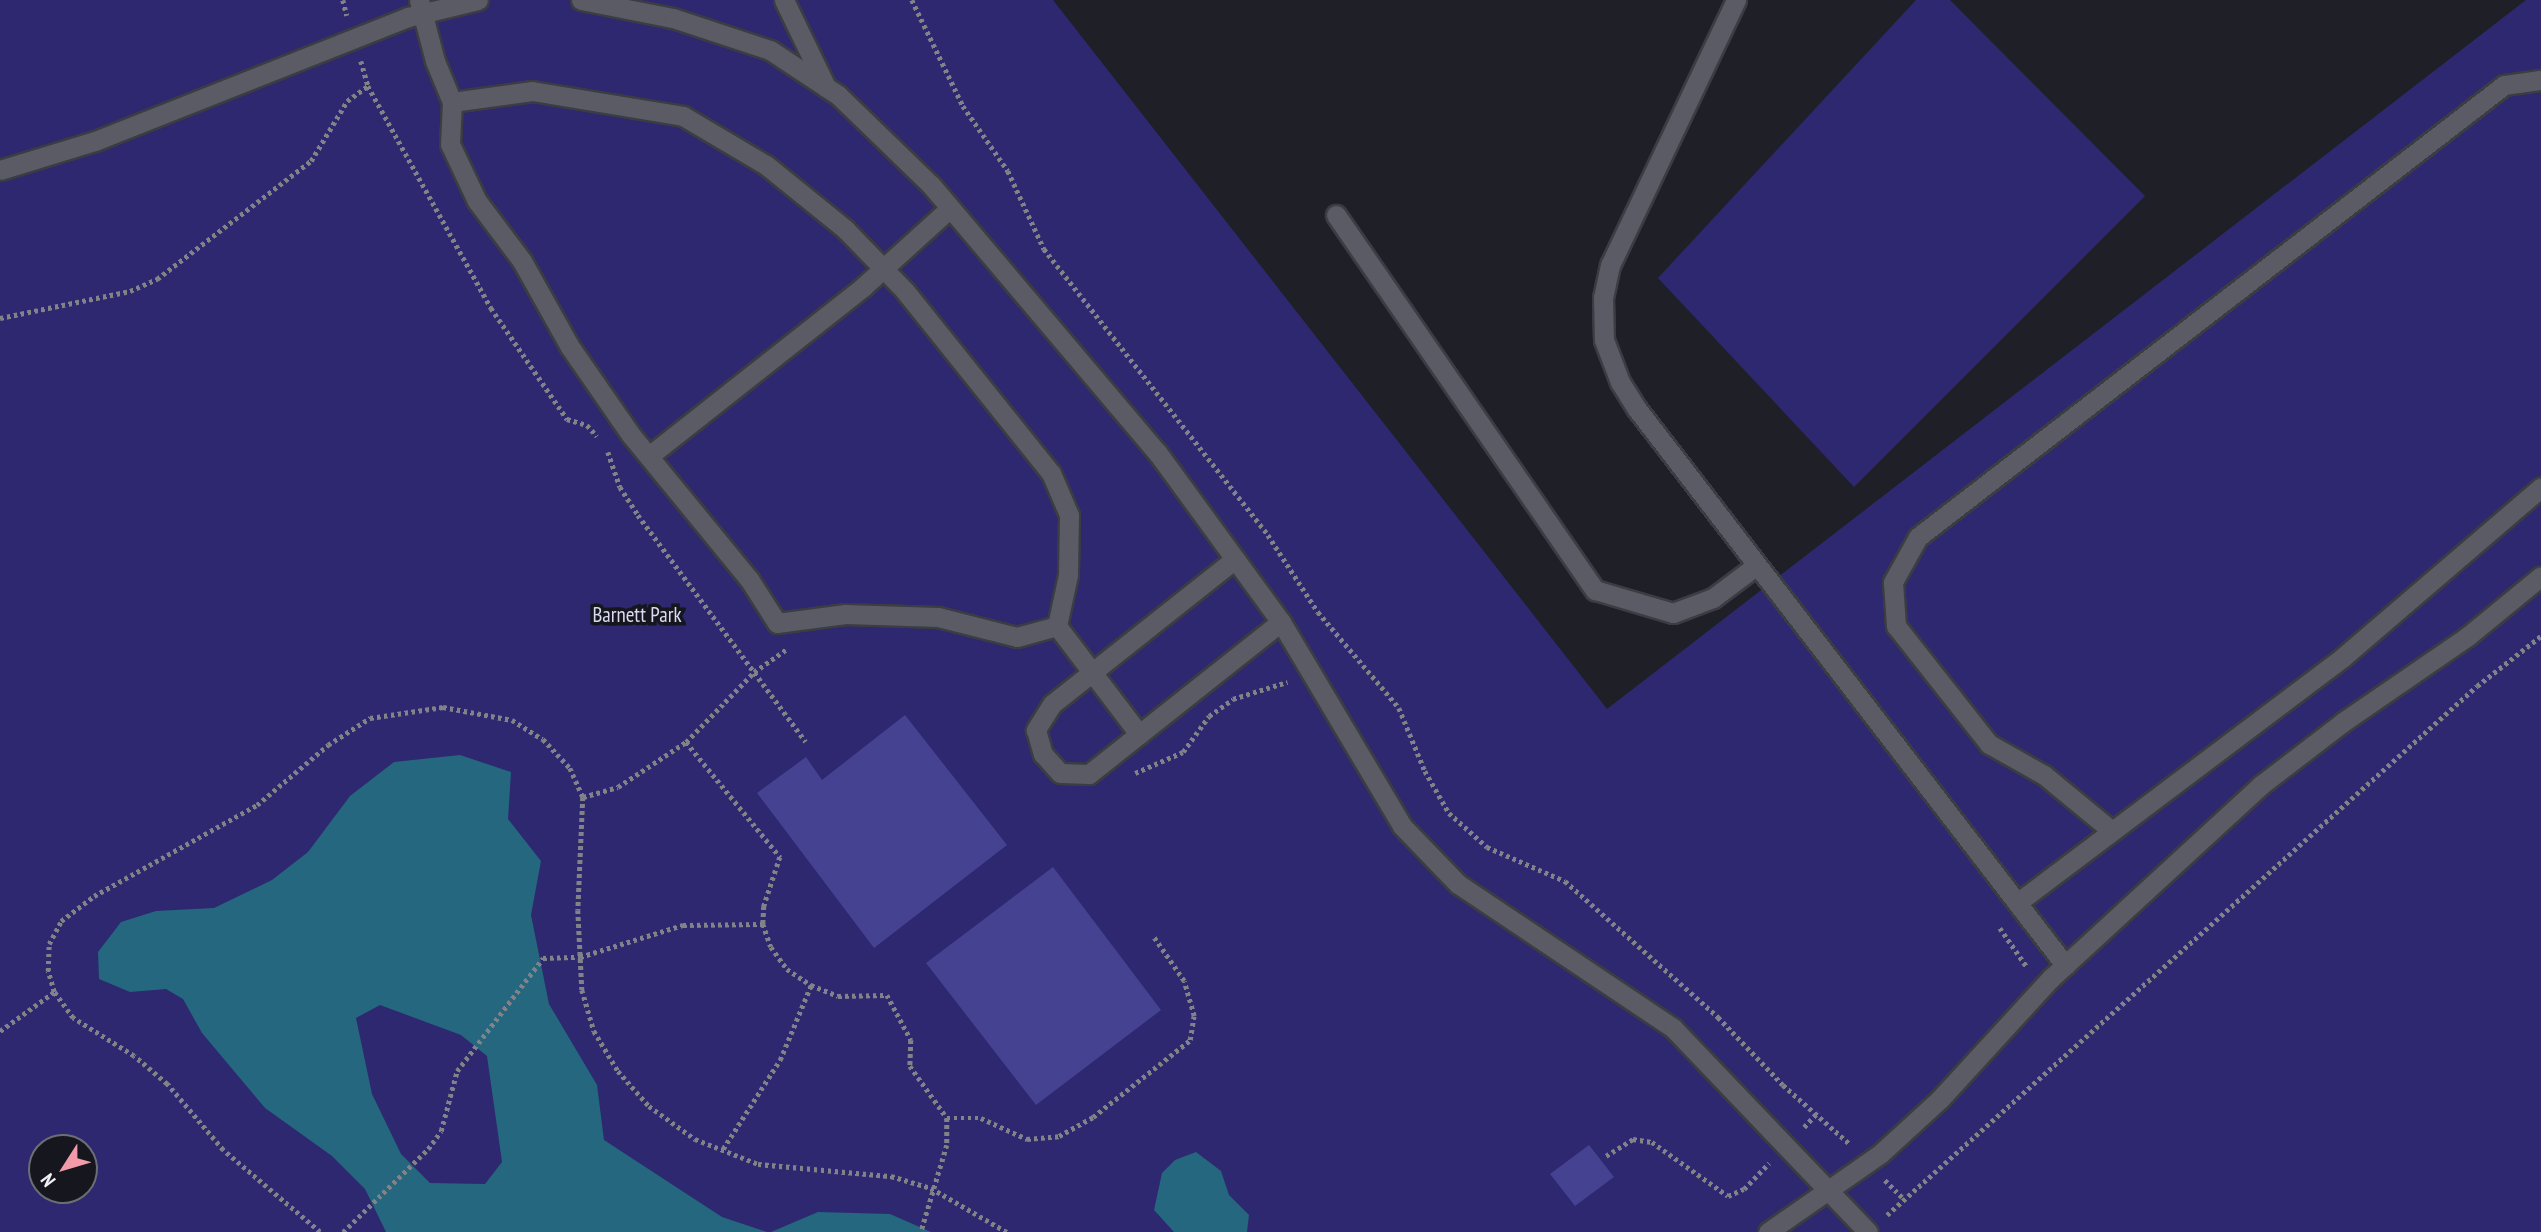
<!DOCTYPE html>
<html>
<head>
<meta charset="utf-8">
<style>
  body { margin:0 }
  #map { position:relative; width:2541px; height:1232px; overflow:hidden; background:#1f2027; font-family:"PT Sans Narrow",sans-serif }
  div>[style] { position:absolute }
  .green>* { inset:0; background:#2d286f }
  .water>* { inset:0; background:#24677f }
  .building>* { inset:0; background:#444291 }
  .path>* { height:4.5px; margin-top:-2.25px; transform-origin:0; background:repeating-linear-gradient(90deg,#828389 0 3.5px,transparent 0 7px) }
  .roads { filter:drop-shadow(2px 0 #3c3c43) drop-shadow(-2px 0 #3c3c43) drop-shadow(0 2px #3c3c43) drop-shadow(0 -2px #3c3c43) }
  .service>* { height:19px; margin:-9.5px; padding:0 9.5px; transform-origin:9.5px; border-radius:9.5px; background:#5a5b64 }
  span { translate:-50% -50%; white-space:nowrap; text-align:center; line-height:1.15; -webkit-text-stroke:7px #16161e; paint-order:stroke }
  .park-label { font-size:21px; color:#d9dbf2 }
  .north { position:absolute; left:28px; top:1134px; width:70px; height:70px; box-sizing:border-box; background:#16161e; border:2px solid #6d6e74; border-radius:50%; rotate:233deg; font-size:19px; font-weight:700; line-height:28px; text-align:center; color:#f0f1f6 }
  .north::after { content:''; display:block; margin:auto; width:24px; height:32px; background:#f39aaa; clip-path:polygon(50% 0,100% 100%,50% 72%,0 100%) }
</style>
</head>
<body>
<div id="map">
  <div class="green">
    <i style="clip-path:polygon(evenodd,0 0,1053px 0,1607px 709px,2526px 0,2541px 0,2541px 1232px,0 1232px,0 0,42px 1148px,84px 1148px,84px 1190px,42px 1190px,42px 1148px)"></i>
    <i style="clip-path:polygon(1916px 0,1950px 0,2145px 196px,1854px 487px,1658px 278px)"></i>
  </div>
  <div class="water">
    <i style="clip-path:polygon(evenodd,460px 755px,511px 772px,508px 819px,541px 861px,531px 915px,549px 1004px,597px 1085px,604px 1140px,722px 1217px,767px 1232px,386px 1232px,365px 1189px,332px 1156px,265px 1108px,202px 1033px,183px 999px,166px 989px,130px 992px,99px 979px,98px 952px,121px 922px,156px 911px,214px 908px,272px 880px,308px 852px,350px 796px,394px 762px,460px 755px,380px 1005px,461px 1035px,487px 1056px,502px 1162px,485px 1184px,430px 1183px,401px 1154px,372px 1094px,356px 1018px,380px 1005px)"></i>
    <i style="clip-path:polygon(1196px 1152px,1221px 1171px,1229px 1195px,1249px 1215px,1247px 1232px,1174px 1232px,1154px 1210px,1162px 1173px,1175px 1160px)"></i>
    <i style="clip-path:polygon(818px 1212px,890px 1214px,931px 1232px,771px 1232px)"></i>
  </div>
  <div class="building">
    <i style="clip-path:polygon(905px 715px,1007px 845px,874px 948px,757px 793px,806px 757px,822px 780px)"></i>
    <i style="clip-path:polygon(1053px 867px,1161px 1010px,1036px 1105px,926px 963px)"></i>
    <i style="clip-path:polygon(1589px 1145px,1614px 1177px,1575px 1206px,1550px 1174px)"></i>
  </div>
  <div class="path">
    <i style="left:343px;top:0;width:16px;rotate:76deg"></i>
    <i style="left:912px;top:0;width:118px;rotate:64.3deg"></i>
    <i style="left:963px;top:106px;width:79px;rotate:55.3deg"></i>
    <i style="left:1008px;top:171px;width:86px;rotate:65.2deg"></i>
    <i style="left:1044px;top:249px;width:363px;rotate:51.9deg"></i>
    <i style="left:1268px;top:535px;width:92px;rotate:57deg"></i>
    <i style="left:1318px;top:612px;width:126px;rotate:49.8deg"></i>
    <i style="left:1399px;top:708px;width:68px;rotate:67.6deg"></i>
    <i style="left:1425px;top:771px;width:48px;rotate:60.3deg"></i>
    <i style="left:1449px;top:813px;width:51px;rotate:41.8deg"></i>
    <i style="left:1487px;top:847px;width:85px;rotate:23.6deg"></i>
    <i style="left:1565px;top:881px;width:205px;rotate:41.6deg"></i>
    <i style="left:1718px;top:1017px;width:94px;rotate:46.3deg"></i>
    <i style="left:1783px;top:1085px;width:89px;rotate:41.4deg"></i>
    <i style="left:361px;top:61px;width:26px;rotate:74deg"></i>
    <i style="left:368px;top:86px;width:254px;rotate:61deg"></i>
    <i style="left:491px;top:308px;width:135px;rotate:55.6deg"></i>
    <i style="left:567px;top:419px;width:21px;rotate:17deg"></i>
    <i style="left:587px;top:425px;width:15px;rotate:48deg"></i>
    <i style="left:0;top:318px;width:133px;rotate:-11.7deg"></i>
    <i style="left:130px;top:291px;width:30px;rotate:-24deg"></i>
    <i style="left:157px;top:279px;width:194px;rotate:-37.5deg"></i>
    <i style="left:311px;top:161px;width:70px;rotate:-59deg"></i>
    <i style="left:347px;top:101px;width:26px;rotate:-36deg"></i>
    <i style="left:608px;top:452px;width:37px;rotate:71deg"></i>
    <i style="left:620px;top:487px;width:33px;rotate:57deg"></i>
    <i style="left:638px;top:515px;width:282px;rotate:53.5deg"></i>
    <i style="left:686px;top:742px;width:149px;rotate:50.7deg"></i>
    <i style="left:780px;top:857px;width:52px;rotate:108.1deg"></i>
    <i style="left:764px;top:906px;width:18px;rotate:93deg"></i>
    <i style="left:763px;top:924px;width:24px;rotate:71deg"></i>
    <i style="left:771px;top:947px;width:27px;rotate:54deg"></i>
    <i style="left:787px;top:969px;width:29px;rotate:34deg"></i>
    <i style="left:811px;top:985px;width:29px;rotate:22deg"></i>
    <i style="left:838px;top:996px;width:49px;rotate:-1.2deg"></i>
    <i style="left:887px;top:995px;width:51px;rotate:61.9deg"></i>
    <i style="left:911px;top:1040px;width:26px;rotate:92deg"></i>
    <i style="left:910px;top:1066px;width:64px;rotate:54.6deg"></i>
    <i style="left:947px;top:1118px;width:27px;rotate:90deg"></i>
    <i style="left:947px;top:1145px;width:91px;rotate:106.6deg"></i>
    <i style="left:1135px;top:773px;width:52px;rotate:-23.6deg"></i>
    <i style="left:1183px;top:752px;width:44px;rotate:-54.2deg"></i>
    <i style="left:1209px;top:716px;width:29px;rotate:-35deg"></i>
    <i style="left:1233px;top:699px;width:57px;rotate:-17.5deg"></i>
    <i style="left:583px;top:797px;width:36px;rotate:-16deg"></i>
    <i style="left:618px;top:787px;width:82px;rotate:-33.5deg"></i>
    <i style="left:686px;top:742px;width:98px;rotate:-45.8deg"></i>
    <i style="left:754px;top:672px;width:40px;rotate:-34.9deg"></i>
    <i style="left:2000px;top:928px;width:47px;rotate:55.3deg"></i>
    <i style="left:0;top:1031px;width:67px;rotate:-35.8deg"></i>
    <i style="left:947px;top:1118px;width:34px"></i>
    <i style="left:981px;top:1118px;width:51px;rotate:24.5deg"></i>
    <i style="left:1027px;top:1139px;width:32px;rotate:-5deg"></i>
    <i style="left:1059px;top:1136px;width:39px;rotate:-29deg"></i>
    <i style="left:1093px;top:1117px;width:124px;rotate:-38.4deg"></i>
    <i style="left:1190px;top:1040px;width:24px;rotate:-81deg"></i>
    <i style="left:1194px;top:1016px;width:36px;rotate:-106deg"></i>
    <i style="left:1184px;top:981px;width:55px;rotate:-124.6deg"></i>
    <i style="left:1804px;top:1127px;width:21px;rotate:-47deg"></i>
    <i style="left:723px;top:1149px;width:106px;rotate:-57.4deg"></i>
    <i style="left:780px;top:1060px;width:81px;rotate:-67.5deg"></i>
    <i style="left:1606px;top:1156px;width:32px;rotate:-32deg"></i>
    <i style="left:1633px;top:1139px;width:19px;rotate:9deg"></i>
    <i style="left:1652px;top:1142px;width:93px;rotate:35.4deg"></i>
    <i style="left:1728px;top:1196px;width:17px;rotate:-24deg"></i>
    <i style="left:1744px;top:1189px;width:36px;rotate:-46deg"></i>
    <i style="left:1885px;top:1180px;width:27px;rotate:45deg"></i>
    <i style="left:1887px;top:1215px;width:792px;rotate:-41.88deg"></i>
    <i style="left:2477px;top:686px;width:81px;rotate:-38deg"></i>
    <i style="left:320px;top:1232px;width:127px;rotate:-139.8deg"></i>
    <i style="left:223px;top:1150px;width:87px;rotate:-130.3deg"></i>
    <i style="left:167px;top:1084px;width:43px;rotate:-139.7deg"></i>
    <i style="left:134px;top:1056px;width:72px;rotate:-148.1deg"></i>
    <i style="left:73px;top:1018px;width:32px;rotate:-126deg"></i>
    <i style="left:54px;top:992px;width:22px;rotate:-106deg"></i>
    <i style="left:48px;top:971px;width:27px;rotate:-88deg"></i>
    <i style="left:49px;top:944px;width:26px;rotate:-62deg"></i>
    <i style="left:61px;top:921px;width:41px;rotate:-37.1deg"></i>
    <i style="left:94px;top:896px;width:187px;rotate:-29.2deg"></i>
    <i style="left:257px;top:805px;width:93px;rotate:-40.2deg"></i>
    <i style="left:328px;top:745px;width:50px;rotate:-32.7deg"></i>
    <i style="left:370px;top:718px;width:74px;rotate:-8.6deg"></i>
    <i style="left:443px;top:707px;width:70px;rotate:10.7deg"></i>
    <i style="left:512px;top:720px;width:36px;rotate:32deg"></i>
    <i style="left:543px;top:739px;width:40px;rotate:47deg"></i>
    <i style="left:570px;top:768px;width:32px;rotate:66deg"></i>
    <i style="left:583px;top:797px;width:113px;rotate:92.5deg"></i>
    <i style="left:578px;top:910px;width:80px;rotate:87.1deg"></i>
    <i style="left:582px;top:990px;width:43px;rotate:73.7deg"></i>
    <i style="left:594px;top:1031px;width:47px;rotate:59deg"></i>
    <i style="left:618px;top:1071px;width:47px;rotate:48.5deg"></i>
    <i style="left:649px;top:1106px;width:57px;rotate:35.7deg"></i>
    <i style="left:695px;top:1139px;width:68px;rotate:21.6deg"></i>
    <i style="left:758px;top:1164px;width:134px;rotate:5.2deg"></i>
    <i style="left:891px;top:1176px;width:42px;rotate:16.7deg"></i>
    <i style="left:931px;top:1188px;width:88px;rotate:30.1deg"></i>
    <i style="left:343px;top:1232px;width:119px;rotate:-44.3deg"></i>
    <i style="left:428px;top:1149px;width:22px;rotate:-54deg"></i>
    <i style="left:441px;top:1131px;width:62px;rotate:-75.1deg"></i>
    <i style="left:457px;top:1071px;width:142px;rotate:-52.7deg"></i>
    <i style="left:543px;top:958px;width:37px;rotate:-2deg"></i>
    <i style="left:580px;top:957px;width:108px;rotate:-17.3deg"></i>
    <i style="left:683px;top:925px;width:80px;rotate:-0.7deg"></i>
  </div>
  <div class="roads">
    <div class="service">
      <i style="left:419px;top:0;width:63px;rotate:75.3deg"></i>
      <i style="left:435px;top:61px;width:44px;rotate:67.5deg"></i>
      <i style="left:452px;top:102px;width:81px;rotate:-7.8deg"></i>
      <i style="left:532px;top:91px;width:153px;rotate:9.4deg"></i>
      <i style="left:683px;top:116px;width:96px;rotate:30.6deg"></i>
      <i style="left:766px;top:165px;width:102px;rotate:39deg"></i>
      <i style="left:845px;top:229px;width:86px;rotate:45.9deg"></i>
      <i style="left:905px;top:291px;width:233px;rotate:51.3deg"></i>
      <i style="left:1051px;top:473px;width:46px;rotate:66.8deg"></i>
      <i style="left:1069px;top:515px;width:60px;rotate:91deg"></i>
      <i style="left:1068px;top:575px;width:52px;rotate:102.2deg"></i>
      <i style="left:581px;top:0;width:94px;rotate:11.1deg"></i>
      <i style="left:673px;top:18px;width:102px;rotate:18.3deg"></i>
      <i style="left:770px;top:50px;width:82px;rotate:33.5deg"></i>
      <i style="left:838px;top:95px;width:129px;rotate:44.1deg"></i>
      <i style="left:931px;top:185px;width:350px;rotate:49.8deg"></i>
      <i style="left:1157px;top:452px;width:210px;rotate:53.9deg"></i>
      <i style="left:1281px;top:622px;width:237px;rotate:59.3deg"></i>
      <i style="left:1402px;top:826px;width:81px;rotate:46deg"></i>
      <i style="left:1458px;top:884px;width:259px;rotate:33.8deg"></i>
      <i style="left:1673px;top:1028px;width:282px;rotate:46.3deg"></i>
      <i style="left:784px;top:0;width:97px;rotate:64.2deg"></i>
      <i style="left:1736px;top:0;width:293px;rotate:115.4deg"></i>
      <i style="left:1610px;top:265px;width:33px;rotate:102deg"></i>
      <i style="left:1603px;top:297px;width:43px;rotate:88.7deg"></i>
      <i style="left:1604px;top:340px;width:45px;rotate:69.1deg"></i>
      <i style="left:1620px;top:382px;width:32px;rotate:58deg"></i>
      <i style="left:1637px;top:409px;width:702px;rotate:52.41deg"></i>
      <i style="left:452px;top:102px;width:42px;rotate:92.7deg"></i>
      <i style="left:450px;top:144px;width:63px;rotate:64.7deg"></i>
      <i style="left:477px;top:201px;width:75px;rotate:53.1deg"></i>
      <i style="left:522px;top:261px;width:98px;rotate:60.8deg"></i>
      <i style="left:570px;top:347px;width:107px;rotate:55.3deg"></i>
      <i style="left:631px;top:435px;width:186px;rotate:50.7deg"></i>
      <i style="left:749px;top:579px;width:52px;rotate:57.5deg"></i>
      <i style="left:777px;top:623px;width:69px;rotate:-7.5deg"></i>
      <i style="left:845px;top:614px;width:93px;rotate:1.8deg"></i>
      <i style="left:938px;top:617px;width:81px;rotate:14.2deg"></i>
      <i style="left:1017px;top:637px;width:41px;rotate:-15.4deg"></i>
      <i style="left:0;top:170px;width:99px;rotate:-17deg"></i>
      <i style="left:95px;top:141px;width:337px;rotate:-21.6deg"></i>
      <i style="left:408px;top:17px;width:72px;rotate:-13.7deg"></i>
      <i style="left:1336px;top:215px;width:456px;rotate:55.4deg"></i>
      <i style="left:1595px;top:590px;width:81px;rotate:16.4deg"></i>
      <i style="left:1673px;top:613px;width:43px;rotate:-20.6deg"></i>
      <i style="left:1713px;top:598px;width:55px;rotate:-36.9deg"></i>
      <i style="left:649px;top:456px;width:274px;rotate:-38.3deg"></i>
      <i style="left:864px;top:286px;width:116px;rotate:-42.2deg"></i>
      <i style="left:1235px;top:559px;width:233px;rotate:141.6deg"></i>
      <i style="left:1052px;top:704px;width:31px;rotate:122deg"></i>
      <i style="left:1036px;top:730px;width:25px;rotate:74deg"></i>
      <i style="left:1043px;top:754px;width:25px;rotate:48deg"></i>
      <i style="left:1060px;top:773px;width:29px;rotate:2deg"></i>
      <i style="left:1089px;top:774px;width:245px;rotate:-38.4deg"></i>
      <i style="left:1057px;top:626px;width:136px;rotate:52.8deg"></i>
      <i style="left:2112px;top:831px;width:88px;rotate:-140.5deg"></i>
      <i style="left:2044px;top:775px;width:63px;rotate:-150.6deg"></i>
      <i style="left:1989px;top:744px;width:150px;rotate:-128.2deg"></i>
      <i style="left:1896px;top:626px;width:44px;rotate:-93.9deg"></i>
      <i style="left:1893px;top:582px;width:51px;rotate:-60.9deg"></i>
      <i style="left:1918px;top:537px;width:740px;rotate:-37.64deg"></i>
      <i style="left:2504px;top:85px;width:37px;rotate:-8deg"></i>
      <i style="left:2017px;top:903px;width:408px;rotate:-37deg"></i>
      <i style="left:2343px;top:657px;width:261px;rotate:-40.6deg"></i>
      <i style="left:1768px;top:1232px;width:136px;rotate:-34.9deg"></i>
      <i style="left:1880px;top:1154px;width:81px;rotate:-42.5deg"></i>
      <i style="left:1940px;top:1099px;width:164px;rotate:-47.5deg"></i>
      <i style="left:2051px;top:978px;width:285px;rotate:-42.6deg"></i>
      <i style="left:2261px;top:785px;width:103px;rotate:-37.5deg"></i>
      <i style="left:2343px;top:722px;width:152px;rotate:-34.5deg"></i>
      <i style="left:2468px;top:636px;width:94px;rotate:-39.4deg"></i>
    </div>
  </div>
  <div class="park-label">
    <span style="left:637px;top:615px">Barnett Park</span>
  </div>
  <div class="north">N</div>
</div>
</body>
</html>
